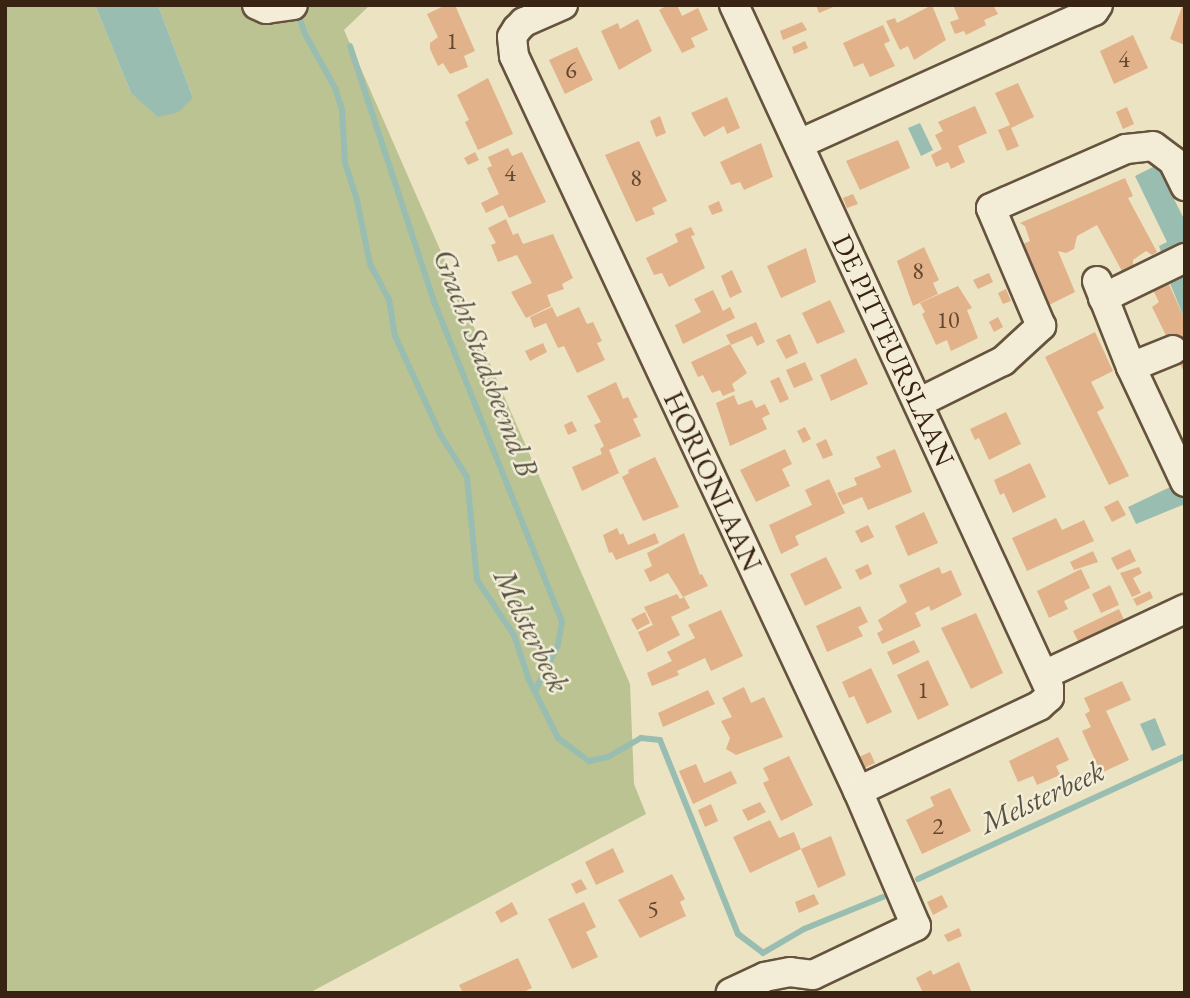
<!DOCTYPE html>
<html>
<head>
<meta charset="utf-8">
<style>
  body { margin:0 }
  #map { position:relative; width:1190px; height:998px; overflow:hidden; background:#ece3c2; font-family:"EB Garamond",serif }
  div>[style] { position:absolute }
  .green>* { inset:0; background:#bac391 }
  .water>* { inset:0; background:#99beb1 }
  .stream>* { height:6px; margin:-3px; padding:0 3px; transform-origin:3px; border-radius:3px; background:#99beb1 }
  .building>* { inset:0; background:#e2b28a }
  .roads { filter:drop-shadow(2px 0 #66533e) drop-shadow(-2px 0 #66533e) drop-shadow(0 2px #66533e) drop-shadow(0 -2px #66533e) }
  .minor>* { height:28px; margin:-14px; padding:0 14px; transform-origin:14px; border-radius:14px; background:#f3edd7 }
  span { translate:-50% -50%; white-space:nowrap; text-align:center; line-height:1.15; -webkit-text-stroke:5px #f3edd7; paint-order:stroke }
  .number-label { font-size:24px; color:#634730 }
  .number-label span { -webkit-text-stroke-width:0 }
  .street-label { font-size:28px; color:#392312 }
  .water-label { font-size:30px; color:#565242; font-style:italic }
  .frame { position:absolute; inset:0; border:7px solid #392312; pointer-events:none }
</style>
</head>
<body>
<div id="map">
  <div class="green">
    <i style="clip-path:polygon(5px 5px,95px 5px,131px 93px,193px 98px,158px 5px,245px 5px,290px 13px,313px 5px,370px 5px,344px 30px,630px 684px,634px 784px,646px 814px,309px 993px,5px 993px)"></i>
  </div>
  <div class="water">
    <i style="clip-path:polygon(95px 5px,158px 5px,193px 98px,179px 112px,158px 117px,131px 93px)"></i>
    <i style="clip-path:polygon(920px 123px,933px 150px,921px 156px,908px 128px)"></i>
    <i style="clip-path:polygon(1157px 165px,1185px 221px,1185px 320px,1158px 254px,1161px 252px,1159px 246px,1167px 242px,1135px 176px)"></i>
    <i style="clip-path:polygon(1185px 480px,1185px 504px,1136px 524px,1128px 507px)"></i>
    <i style="clip-path:polygon(1155px 718px,1166px 745px,1152px 751px,1140px 724px)"></i>
  </div>
  <div class="stream">
    <i style="left:296px;top:9px;width:27px;rotate:70deg"></i>
    <i style="left:305px;top:34px;width:62px;rotate:60.9deg"></i>
    <i style="left:335px;top:88px;width:23px;rotate:72deg"></i>
    <i style="left:342px;top:110px;width:53px;rotate:86.8deg"></i>
    <i style="left:345px;top:163px;width:40px;rotate:72deg"></i>
    <i style="left:357px;top:201px;width:64px;rotate:78.3deg"></i>
    <i style="left:370px;top:264px;width:40px;rotate:62deg"></i>
    <i style="left:389px;top:299px;width:37px;rotate:81deg"></i>
    <i style="left:395px;top:336px;width:108px;rotate:65.3deg"></i>
    <i style="left:440px;top:434px;width:51px;rotate:57.9deg"></i>
    <i style="left:467px;top:477px;width:103px;rotate:84.5deg"></i>
    <i style="left:477px;top:580px;width:66px;rotate:56.1deg"></i>
    <i style="left:514px;top:635px;width:47px;rotate:71.6deg"></i>
    <i style="left:529px;top:680px;width:65px;rotate:63.4deg"></i>
    <i style="left:558px;top:738px;width:39px;rotate:37deg"></i>
    <i style="left:589px;top:761px;width:19px;rotate:-12deg"></i>
    <i style="left:608px;top:757px;width:38px;rotate:-30deg"></i>
    <i style="left:641px;top:738px;width:19px;rotate:6deg"></i>
    <i style="left:660px;top:740px;width:209px;rotate:68.1deg"></i>
    <i style="left:738px;top:934px;width:31px;rotate:37deg"></i>
    <i style="left:763px;top:953px;width:48px;rotate:-30.3deg"></i>
    <i style="left:804px;top:929px;width:85px;rotate:-22.1deg"></i>
    <i style="left:350px;top:46px;width:272px;rotate:71.8deg"></i>
    <i style="left:435px;top:304px;width:342px;rotate:68.2deg"></i>
    <i style="left:562px;top:622px;width:23px;rotate:100deg"></i>
    <i style="left:558px;top:645px;width:51px;rotate:116.6deg"></i>
    <i style="left:918px;top:879px;width:294px;rotate:-24.7deg"></i>
  </div>
  <div class="building">
    <i style="clip-path:polygon(446px 5px,455px 5px,475px 51px,464px 56px,468px 67px,450px 74px,443px 63px,438px 66px,430px 49px,430px 43px,438px 37px,427px 14px)"></i>
    <i style="clip-path:polygon(668px 5px,677px 5px,682px 16px,698px 8px,708px 30px,691px 38px,695px 47px,682px 53px,659px 10px)"></i>
    <i style="clip-path:polygon(816px 5px,838px 5px,819px 13px)"></i>
    <i style="clip-path:polygon(932px 5px,946px 40px,914px 60px,908px 46px,900px 50px,886px 21px,895px 18px,897px 23px)"></i>
    <i style="clip-path:polygon(953px 5px,993px 5px,998px 14px,984px 20px,986px 25px,966px 35px,964px 31px,955px 34px,950px 22px,959px 19px)"></i>
    <i style="clip-path:polygon(1182px 7px,1185px 8px,1185px 45px,1170px 39px)"></i>
    <i style="clip-path:polygon(638px 19px,652px 51px,619px 70px,601px 31px,618px 23px,620px 29px)"></i>
    <i style="clip-path:polygon(802px 22px,807px 30px,783px 40px,780px 31px)"></i>
    <i style="clip-path:polygon(883px 25px,890px 41px,884px 44px,895px 66px,870px 77px,863px 63px,854px 67px,843px 43px)"></i>
    <i style="clip-path:polygon(1133px 35px,1148px 68px,1114px 84px,1100px 51px)"></i>
    <i style="clip-path:polygon(805px 41px,808px 48px,794px 54px,792px 47px)"></i>
    <i style="clip-path:polygon(577px 47px,593px 80px,565px 94px,549px 60px)"></i>
    <i style="clip-path:polygon(488px 78px,513px 134px,478px 150px,465px 122px,469px 120px,457px 95px)"></i>
    <i style="clip-path:polygon(1018px 83px,1034px 117px,1011px 128px,1019px 146px,1007px 151px,998px 130px,1010px 125px,995px 93px)"></i>
    <i style="clip-path:polygon(727px 97px,740px 128px,727px 134px,724px 126px,704px 137px,691px 113px)"></i>
    <i style="clip-path:polygon(975px 106px,987px 133px,958px 146px,965px 162px,951px 169px,948px 162px,936px 167px,931px 155px,942px 149px,935px 135px,943px 131px,938px 122px)"></i>
    <i style="clip-path:polygon(1127px 107px,1134px 124px,1123px 129px,1116px 112px)"></i>
    <i style="clip-path:polygon(660px 116px,666px 133px,656px 137px,650px 121px)"></i>
    <i style="clip-path:polygon(898px 140px,910px 168px,860px 190px,846px 161px)"></i>
    <i style="clip-path:polygon(639px 141px,667px 201px,652px 208px,655px 214px,636px 222px,605px 155px)"></i>
    <i style="clip-path:polygon(761px 143px,773px 177px,744px 190px,740px 182px,731px 185px,720px 162px)"></i>
    <i style="clip-path:polygon(508px 148px,512px 156px,522px 152px,546px 202px,509px 218px,503px 205px,486px 213px,481px 203px,499px 194px,487px 168px,492px 166px,488px 157px)"></i>
    <i style="clip-path:polygon(475px 152px,479px 160px,468px 165px,464px 158px)"></i>
    <i style="clip-path:polygon(1125px 178px,1133px 196px,1128px 198px,1157px 252px,1152px 255px,1146px 251px,1133px 260px,1133px 271px,1123px 273px,1097px 225px,1077px 236px,1074px 249px,1066px 253px,1058px 251px,1075px 292px,1043px 308px,1030px 280px,1037px 277px,1032px 264px,1025px 267px,1016px 247px,1030px 241px,1025px 226px,1020px 223px)"></i>
    <i style="clip-path:polygon(853px 194px,858px 204px,847px 208px,843px 198px)"></i>
    <i style="clip-path:polygon(719px 201px,723px 211px,712px 215px,708px 206px)"></i>
    <i style="clip-path:polygon(506px 219px,513px 235px,518px 233px,523px 244px,553px 234px,573px 278px,562px 284px,564px 289px,547px 295px,551px 306px,526px 318px,511px 292px,532px 283px,517px 255px,498px 262px,491px 245px,496px 243px,488px 228px)"></i>
    <i style="clip-path:polygon(691px 227px,695px 235px,691px 236px,705px 268px,669px 287px,662px 273px,654px 275px,646px 258px,678px 242px,675px 234px)"></i>
    <i style="clip-path:polygon(924px 247px,939px 280px,933px 283px,938px 294px,913px 306px,897px 261px)"></i>
    <i style="clip-path:polygon(806px 248px,816px 282px,781px 298px,767px 266px)"></i>
    <i style="clip-path:polygon(732px 270px,742px 292px,730px 298px,721px 276px)"></i>
    <i style="clip-path:polygon(989px 273px,993px 282px,978px 289px,973px 280px)"></i>
    <i style="clip-path:polygon(1167px 280px,1185px 320px,1185px 374px,1152px 307px,1159px 302px,1152px 288px)"></i>
    <i style="clip-path:polygon(958px 286px,972px 308px,967px 310px,978px 338px,951px 351px,947px 340px,936px 345px,922px 314px,925px 312px,920px 303px)"></i>
    <i style="clip-path:polygon(1006px 289px,1011px 301px,1003px 304px,998px 293px)"></i>
    <i style="clip-path:polygon(713px 290px,723px 311px,730px 307px,735px 318px,683px 344px,675px 325px,701px 312px,694px 299px)"></i>
    <i style="clip-path:polygon(830px 300px,845px 332px,817px 344px,802px 313px)"></i>
    <i style="clip-path:polygon(552px 307px,557px 317px,579px 307px,587px 324px,593px 322px,602px 341px,597px 343px,605px 360px,577px 373px,564px 346px,558px 348px,546px 323px,534px 328px,530px 317px)"></i>
    <i style="clip-path:polygon(998px 317px,1003px 327px,994px 332px,989px 322px)"></i>
    <i style="clip-path:polygon(756px 322px,765px 342px,757px 346px,752px 336px,731px 345px,726px 335px)"></i>
    <i style="clip-path:polygon(1095px 332px,1113px 371px,1091px 382px,1104px 408px,1097px 412px,1129px 476px,1109px 485px,1045px 357px)"></i>
    <i style="clip-path:polygon(790px 334px,798px 353px,786px 359px,776px 340px)"></i>
    <i style="clip-path:polygon(543px 343px,547px 352px,530px 361px,525px 351px)"></i>
    <i style="clip-path:polygon(730px 344px,747px 373px,732px 384px,735px 391px,723px 396px,720px 390px,712px 393px,703px 375px,698px 377px,691px 362px)"></i>
    <i style="clip-path:polygon(856px 358px,868px 384px,831px 401px,820px 375px)"></i>
    <i style="clip-path:polygon(805px 362px,813px 380px,794px 388px,786px 370px)"></i>
    <i style="clip-path:polygon(779px 377px,789px 399px,780px 403px,770px 381px)"></i>
    <i style="clip-path:polygon(616px 382px,623px 399px,628px 397px,633px 408px,638px 417px,633px 419px,641px 436px,609px 450px,619px 473px,582px 491px,572px 467px,602px 454px,600px 449px,604px 446px,594px 425px,601px 422px,587px 396px)"></i>
    <i style="clip-path:polygon(734px 395px,738px 405px,752px 400px,756px 408px,765px 404px,770px 414px,762px 418px,767px 429px,730px 446px,716px 403px)"></i>
    <i style="clip-path:polygon(1006px 412px,1021px 444px,989px 460px,979px 438px,975px 440px,970px 429px)"></i>
    <i style="clip-path:polygon(572px 421px,577px 431px,568px 435px,564px 425px)"></i>
    <i style="clip-path:polygon(805px 427px,811px 439px,803px 443px,797px 431px)"></i>
    <i style="clip-path:polygon(826px 439px,833px 455px,823px 459px,816px 444px)"></i>
    <i style="clip-path:polygon(785px 449px,792px 464px,782px 469px,790px 486px,756px 502px,740px 470px)"></i>
    <i style="clip-path:polygon(895px 449px,912px 492px,868px 510px,862px 497px,843px 505px,837px 493px,857px 485px,854px 478px,881px 467px,876px 457px)"></i>
    <i style="clip-path:polygon(655px 457px,679px 507px,643px 521px,622px 477px,629px 473px,628px 470px)"></i>
    <i style="clip-path:polygon(1030px 463px,1046px 497px,1013px 513px,1004px 493px,1000px 495px,994px 480px)"></i>
    <i style="clip-path:polygon(829px 479px,845px 513px,795px 536px,799px 545px,781px 554px,769px 525px,812px 505px,805px 490px)"></i>
    <i style="clip-path:polygon(1118px 500px,1126px 515px,1112px 522px,1104px 507px)"></i>
    <i style="clip-path:polygon(924px 512px,938px 543px,908px 556px,895px 526px)"></i>
    <i style="clip-path:polygon(1056px 518px,1062px 530px,1084px 520px,1094px 541px,1027px 571px,1012px 538px)"></i>
    <i style="clip-path:polygon(868px 525px,874px 537px,861px 543px,855px 531px)"></i>
    <i style="clip-path:polygon(617px 528px,620px 535px,623px 533px,628px 545px,655px 533px,659px 543px,616px 560px,612px 552px,609px 553px,603px 535px)"></i>
    <i style="clip-path:polygon(684px 533px,700px 575px,702px 574px,708px 586px,683px 597px,668px 573px,650px 582px,644px 570px,652px 566px,647px 553px)"></i>
    <i style="clip-path:polygon(1130px 549px,1136px 561px,1117px 570px,1111px 558px)"></i>
    <i style="clip-path:polygon(1093px 551px,1098px 562px,1074px 570px,1070px 562px)"></i>
    <i style="clip-path:polygon(826px 557px,842px 588px,805px 606px,790px 574px)"></i>
    <i style="clip-path:polygon(868px 564px,872px 574px,860px 580px,855px 570px)"></i>
    <i style="clip-path:polygon(939px 567px,942px 574px,951px 570px,962px 595px,931px 611px,929px 606px,915px 613px,921px 626px,882px 644px,877px 633px,883px 630px,878px 620px,907px 602px,899px 585px)"></i>
    <i style="clip-path:polygon(1139px 567px,1142px 573px,1133px 578px,1141px 593px,1132px 597px,1120px 573px)"></i>
    <i style="clip-path:polygon(1081px 569px,1090px 588px,1064px 601px,1068px 609px,1049px 618px,1037px 591px)"></i>
    <i style="clip-path:polygon(1110px 585px,1119px 605px,1101px 613px,1092px 594px)"></i>
    <i style="clip-path:polygon(1150px 591px,1153px 598px,1137px 606px,1133px 599px)"></i>
    <i style="clip-path:polygon(677px 594px,680px 599px,684px 597px,690px 608px,671px 617px,680px 635px,647px 652px,638px 632px,653px 625px,644px 607px)"></i>
    <i style="clip-path:polygon(860px 606px,868px 622px,858px 627px,863px 636px,827px 652px,816px 626px)"></i>
    <i style="clip-path:polygon(1119px 609px,1127px 626px,1081px 647px,1073px 631px)"></i>
    <i style="clip-path:polygon(721px 610px,743px 656px,711px 671px,705px 658px,677px 671px,679px 675px,652px 686px,647px 673px,672px 661px,667px 652px,695px 638px,688px 625px)"></i>
    <i style="clip-path:polygon(645px 612px,650px 623px,637px 630px,631px 619px)"></i>
    <i style="clip-path:polygon(976px 613px,1003px 673px,971px 689px,941px 628px)"></i>
    <i style="clip-path:polygon(914px 640px,920px 652px,893px 665px,887px 652px)"></i>
    <i style="clip-path:polygon(928px 660px,949px 705px,918px 720px,897px 675px)"></i>
    <i style="clip-path:polygon(871px 668px,892px 712px,867px 724px,854px 696px,849px 698px,842px 682px)"></i>
    <i style="clip-path:polygon(1122px 681px,1131px 700px,1106px 711px,1129px 760px,1101px 773px,1082px 731px,1091px 727px,1085px 714px,1090px 711px,1084px 698px)"></i>
    <i style="clip-path:polygon(744px 687px,751px 703px,764px 697px,783px 737px,736px 755px,726px 749px,730px 738px,721px 721px,732px 717px,722px 698px)"></i>
    <i style="clip-path:polygon(708px 690px,715px 704px,663px 727px,658px 713px)"></i>
    <i style="clip-path:polygon(1058px 737px,1069px 760px,1056px 766px,1060px 775px,1037px 785px,1033px 776px,1018px 782px,1009px 761px)"></i>
    <i style="clip-path:polygon(870px 752px,875px 763px,864px 768px,859px 757px)"></i>
    <i style="clip-path:polygon(789px 756px,813px 805px,781px 821px,763px 783px,769px 780px,763px 768px)"></i>
    <i style="clip-path:polygon(696px 764px,704px 783px,731px 771px,737px 783px,693px 804px,679px 771px)"></i>
    <i style="clip-path:polygon(950px 788px,971px 831px,922px 854px,906px 820px,934px 806px,930px 797px)"></i>
    <i style="clip-path:polygon(760px 802px,766px 812px,748px 821px,742px 810px)"></i>
    <i style="clip-path:polygon(711px 804px,718px 821px,705px 827px,698px 810px)"></i>
    <i style="clip-path:polygon(770px 820px,779px 838px,794px 832px,801px 849px,831px 836px,846px 875px,818px 888px,801px 849px,750px 873px,733px 837px)"></i>
    <i style="clip-path:polygon(613px 848px,624px 872px,596px 885px,585px 862px)"></i>
    <i style="clip-path:polygon(672px 874px,685px 899px,680px 902px,686px 916px,640px 938px,618px 900px)"></i>
    <i style="clip-path:polygon(581px 879px,587px 889px,576px 894px,571px 884px)"></i>
    <i style="clip-path:polygon(814px 894px,819px 904px,799px 913px,795px 902px)"></i>
    <i style="clip-path:polygon(942px 895px,948px 907px,933px 915px,927px 902px)"></i>
    <i style="clip-path:polygon(512px 902px,518px 914px,501px 923px,495px 912px)"></i>
    <i style="clip-path:polygon(584px 902px,596px 927px,586px 932px,598px 957px,572px 969px,548px 919px)"></i>
    <i style="clip-path:polygon(959px 928px,962px 936px,948px 942px,944px 935px)"></i>
    <i style="clip-path:polygon(518px 958px,532px 988px,521px 993px,463px 993px,459px 985px)"></i>
    <i style="clip-path:polygon(959px 962px,972px 993px,923px 993px,916px 978px,931px 970px,933px 975px)"></i>
  </div>
  <div class="roads">
    <div class="minor">
      <i style="left:257px;top:5px;width:10px;rotate:24deg"></i>
      <i style="left:266px;top:9px;width:27px;rotate:-8deg"></i>
      <i style="left:563px;top:5px;width:43px;rotate:156.4deg"></i>
      <i style="left:524px;top:22px;width:10px;rotate:135deg"></i>
      <i style="left:517px;top:29px;width:9px;rotate:122deg"></i>
      <i style="left:512px;top:37px;width:19px;rotate:84deg"></i>
      <i style="left:514px;top:56px;width:812px;rotate:64.92deg"></i>
      <i style="left:858px;top:791px;width:147px;rotate:66.8deg"></i>
      <i style="left:916px;top:926px;width:114px;rotate:154.6deg"></i>
      <i style="left:813px;top:975px;width:23px;rotate:-173deg"></i>
      <i style="left:790px;top:972px;width:25px;rotate:169deg"></i>
      <i style="left:765px;top:977px;width:38px;rotate:155deg"></i>
      <i style="left:734px;top:5px;width:752px;rotate:65.24deg"></i>
      <i style="left:1049px;top:688px;width:9px;rotate:90deg"></i>
      <i style="left:1049px;top:697px;width:13px;rotate:138deg"></i>
      <i style="left:1039px;top:706px;width:200px;rotate:154.8deg"></i>
      <i style="left:799px;top:144px;width:324px;rotate:-24.3deg"></i>
      <i style="left:1094px;top:11px;width:7px;rotate:-56deg"></i>
      <i style="left:1097px;top:281px;width:92px;rotate:68.4deg"></i>
      <i style="left:1131px;top:367px;width:127px;rotate:64.8deg"></i>
      <i style="left:1103px;top:298px;width:91px;rotate:-26deg"></i>
      <i style="left:1131px;top:367px;width:45px;rotate:-22deg"></i>
      <i style="left:918px;top:403px;width:95px;rotate:-26.3deg"></i>
      <i style="left:1003px;top:361px;width:52px;rotate:-42.6deg"></i>
      <i style="left:1041px;top:326px;width:128px;rotate:-113deg"></i>
      <i style="left:991px;top:208px;width:147px;rotate:-23.6deg"></i>
      <i style="left:1126px;top:149px;width:27px;rotate:-6deg"></i>
      <i style="left:1153px;top:146px;width:25px;rotate:37deg"></i>
      <i style="left:1173px;top:161px;width:28px;rotate:64deg"></i>
      <i style="left:1044px;top:675px;width:156px;rotate:-25.1deg"></i>
    </div>
  </div>
  <div class="number-label">
    <span style="left:452px;top:41px">1</span>
    <span style="left:1124px;top:59px">4</span>
    <span style="left:571px;top:70px">6</span>
    <span style="left:510px;top:173px">4</span>
    <span style="left:636px;top:178px">8</span>
    <span style="left:918px;top:271px">8</span>
    <span style="left:948px;top:320px">10</span>
    <span style="left:923px;top:690px">1</span>
    <span style="left:938px;top:826px">2</span>
    <span style="left:653px;top:909px">5</span>
  </div>
  <div class="street-label">
    <span style="left:894px;top:350px;rotate:65deg">DE PITTEURSLAAN</span>
    <span style="left:713px;top:481px;rotate:65deg">HORIONLAAN</span>
  </div>
  <div class="water-label">
    <span style="left:485px;top:363px;rotate:69deg">Gracht Stadsbeemd B</span>
    <span style="left:531px;top:631px;rotate:64deg">Melsterbeek</span>
    <span style="left:1042px;top:797px;rotate:-25deg">Melsterbeek</span>
  </div>
  <div class="frame"></div>
</div>
</body>
</html>
